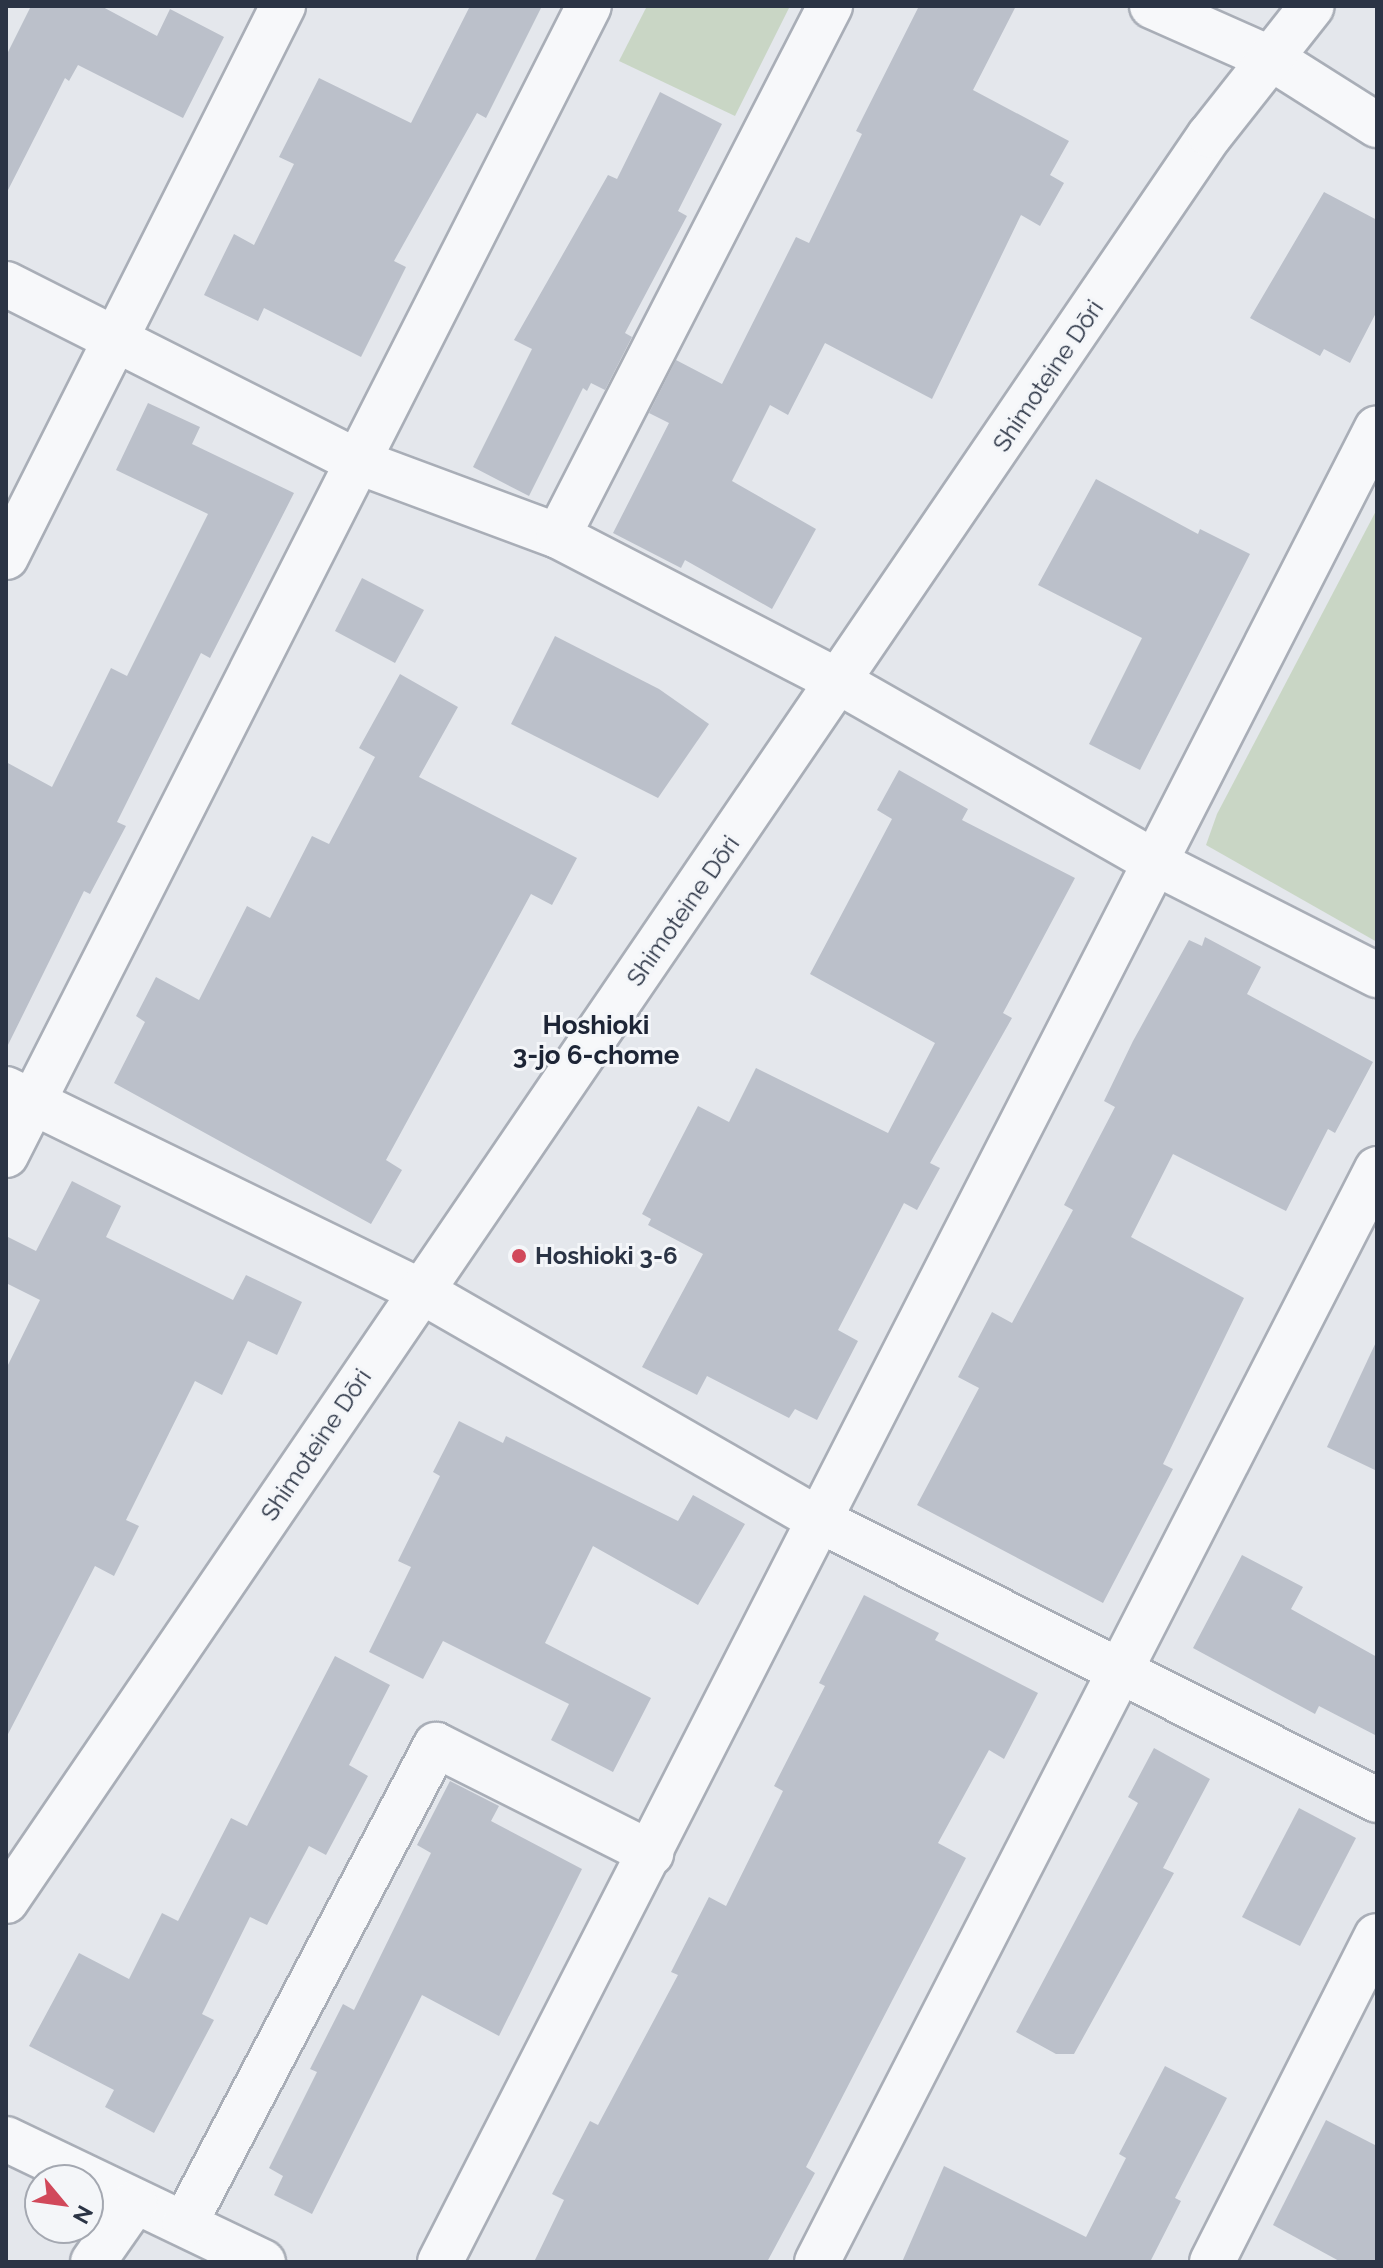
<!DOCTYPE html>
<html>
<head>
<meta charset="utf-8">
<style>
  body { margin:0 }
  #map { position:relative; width:1383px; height:2268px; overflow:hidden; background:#e4e7ec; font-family:Raleway,sans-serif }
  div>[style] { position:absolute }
  .green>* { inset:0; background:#c9d6c5 }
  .building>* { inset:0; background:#bbc0ca }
  .roads { filter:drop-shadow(2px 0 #a9aeb7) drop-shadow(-2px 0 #a9aeb7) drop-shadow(0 2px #a9aeb7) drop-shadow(0 -2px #a9aeb7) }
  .minor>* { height:44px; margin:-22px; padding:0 22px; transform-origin:22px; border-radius:22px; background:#f7f8fa }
  .tertiary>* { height:44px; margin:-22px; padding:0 22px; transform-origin:22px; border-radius:22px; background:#f7f8fa }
  .dots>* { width:22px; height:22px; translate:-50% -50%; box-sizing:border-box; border:4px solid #f4f6f9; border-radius:50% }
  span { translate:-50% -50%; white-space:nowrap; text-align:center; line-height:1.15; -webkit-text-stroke:6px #f4f6f9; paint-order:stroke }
  .street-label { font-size:24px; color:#2b3445 }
  .poi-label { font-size:24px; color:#2b3445; font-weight:700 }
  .left { translate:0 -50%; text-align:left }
  .neighbourhood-label { font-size:26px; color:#1d2536; font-weight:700 }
  .frame { position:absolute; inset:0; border:8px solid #2b3445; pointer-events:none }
  .north { position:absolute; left:24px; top:2164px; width:80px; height:80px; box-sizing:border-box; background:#f4f6f9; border:2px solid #a4a8b1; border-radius:50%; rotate:119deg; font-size:22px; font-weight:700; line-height:32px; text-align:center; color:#2b3445 }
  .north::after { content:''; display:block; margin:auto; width:28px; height:36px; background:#d1495b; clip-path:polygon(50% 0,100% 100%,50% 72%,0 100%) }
</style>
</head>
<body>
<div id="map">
  <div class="green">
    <i style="clip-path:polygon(647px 6px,790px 6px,735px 116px,619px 61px)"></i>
    <i style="clip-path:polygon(1377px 509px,1377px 942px,1206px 845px,1217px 814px)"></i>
  </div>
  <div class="building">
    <i style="clip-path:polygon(31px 6px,101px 6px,157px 36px,170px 9px,224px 37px,183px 118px,78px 65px,69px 81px,65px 78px,6px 194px,6px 56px)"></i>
    <i style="clip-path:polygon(470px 6px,542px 6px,486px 118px,477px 113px,394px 261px,406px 267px,361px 357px,264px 308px,258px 321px,204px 295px,234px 234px,254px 245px,294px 164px,279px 157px,319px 78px,411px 123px)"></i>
    <i style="clip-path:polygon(919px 6px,1016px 6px,973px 90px,1069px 141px,1050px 175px,1064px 183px,1040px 226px,1021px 215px,932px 399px,825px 343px,788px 415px,770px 405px,732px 481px,816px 529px,772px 609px,685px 560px,681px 568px,613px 533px,669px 423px,649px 413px,676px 360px,722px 384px,796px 237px,809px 243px,862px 134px,856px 131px)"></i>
    <i style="clip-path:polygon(660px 92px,722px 124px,678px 211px,687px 216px,625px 333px,632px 337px,605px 390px,591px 383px,587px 391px,583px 388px,529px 496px,473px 467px,532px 349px,514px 340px,608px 175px,617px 179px)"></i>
    <i style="clip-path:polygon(1324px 192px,1377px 220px,1377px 311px,1350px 363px,1324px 349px,1320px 356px,1250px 318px)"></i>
    <i style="clip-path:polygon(148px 403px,200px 427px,192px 444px,294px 493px,210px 658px,201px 653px,117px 822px,126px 826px,90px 894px,84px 891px,6px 1049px,6px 762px,52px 787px,111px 668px,127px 676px,208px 514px,116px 470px)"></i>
    <i style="clip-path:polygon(1096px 479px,1198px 534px,1200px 529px,1250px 554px,1140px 770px,1089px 744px,1142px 638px,1038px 585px)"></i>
    <i style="clip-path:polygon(362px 578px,424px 610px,395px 663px,335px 631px)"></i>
    <i style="clip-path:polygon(555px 636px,659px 689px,709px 724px,658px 798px,511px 724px)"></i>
    <i style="clip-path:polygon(400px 674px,458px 707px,419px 777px,577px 858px,552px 905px,531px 894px,386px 1160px,402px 1170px,371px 1224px,114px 1083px,145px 1022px,136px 1016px,156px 977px,199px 1000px,247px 906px,270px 918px,312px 836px,329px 844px,375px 757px,359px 748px)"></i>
    <i style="clip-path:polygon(899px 770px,968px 809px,962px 820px,1075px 878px,1003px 1013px,1012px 1018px,930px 1163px,940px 1168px,917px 1210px,904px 1203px,838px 1330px,858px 1341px,817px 1420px,795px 1409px,789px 1418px,707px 1376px,697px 1395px,642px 1367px,703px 1254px,648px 1225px,651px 1219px,642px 1214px,698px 1106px,729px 1122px,756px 1068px,888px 1133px,935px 1043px,810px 974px,892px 819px,877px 810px)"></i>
    <i style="clip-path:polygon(1205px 937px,1261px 967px,1247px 994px,1373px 1062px,1335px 1133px,1328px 1129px,1286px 1211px,1173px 1154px,1131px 1237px,1244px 1298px,1163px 1464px,1173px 1469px,1103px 1603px,917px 1505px,979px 1388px,958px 1377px,992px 1312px,1012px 1323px,1073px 1210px,1064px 1205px,1115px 1107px,1104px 1101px,1133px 1041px,1189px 940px,1202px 946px)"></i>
    <i style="clip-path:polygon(72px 1181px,121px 1206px,106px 1237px,233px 1300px,246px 1275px,302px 1302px,277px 1355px,248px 1341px,222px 1395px,195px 1381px,126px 1520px,139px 1526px,114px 1576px,95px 1566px,6px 1738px,6px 1369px,40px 1300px,6px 1283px,6px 1236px,36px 1251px)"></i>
    <i style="clip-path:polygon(1377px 1340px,1377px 1471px,1327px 1447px)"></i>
    <i style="clip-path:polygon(459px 1421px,503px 1443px,506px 1436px,678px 1521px,693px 1495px,745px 1524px,698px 1605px,593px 1546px,545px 1643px,651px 1698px,613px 1772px,551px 1740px,569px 1704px,443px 1641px,423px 1679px,369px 1652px,411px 1567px,398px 1561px,440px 1476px,433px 1472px)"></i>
    <i style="clip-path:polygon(1242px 1555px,1303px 1587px,1291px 1609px,1377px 1657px,1377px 1736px,1319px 1706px,1315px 1714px,1193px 1648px)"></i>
    <i style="clip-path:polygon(864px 1595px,939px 1633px,935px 1640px,1038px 1693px,1004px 1759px,989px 1750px,938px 1843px,966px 1858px,806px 2167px,815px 2173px,767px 2262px,534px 2262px,564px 2200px,552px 2194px,590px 2121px,598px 2125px,678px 1975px,671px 1972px,709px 1897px,726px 1906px,783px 1791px,774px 1786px,825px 1686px,819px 1683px)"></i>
    <i style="clip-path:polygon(335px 1656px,390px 1685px,349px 1765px,368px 1776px,326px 1855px,309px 1846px,267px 1925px,250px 1917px,202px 2014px,214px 2020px,154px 2133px,105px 2107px,114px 2090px,29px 2046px,79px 1953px,129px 1979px,162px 1913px,178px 1921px,231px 1818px,247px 1826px)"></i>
    <i style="clip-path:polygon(1154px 1748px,1210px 1779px,1163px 1868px,1174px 1873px,1074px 2054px,1056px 2054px,1016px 2032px,1138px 1803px,1128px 1797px)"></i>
    <i style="clip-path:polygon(450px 1781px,499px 1806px,491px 1821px,582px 1869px,499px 2036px,422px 1995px,312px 2214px,274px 2195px,283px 2176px,269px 2168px,317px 2072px,310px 2069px,343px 2004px,354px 2010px,431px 1853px,417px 1845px)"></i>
    <i style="clip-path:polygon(1299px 1808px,1356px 1838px,1300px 1946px,1242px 1917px)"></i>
    <i style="clip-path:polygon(1165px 2066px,1227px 2098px,1175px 2198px,1181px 2201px,1150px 2262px,902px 2262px,944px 2166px,1086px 2237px,1126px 2158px,1119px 2154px)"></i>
    <i style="clip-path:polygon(1326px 2120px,1377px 2146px,1377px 2262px,1341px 2262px,1273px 2225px)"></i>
  </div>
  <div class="roads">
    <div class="minor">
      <i style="left:1152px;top:6px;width:133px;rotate:23.9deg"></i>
      <i style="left:1274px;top:60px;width:122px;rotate:32.3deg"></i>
      <i style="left:6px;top:284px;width:395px;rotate:26.8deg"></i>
      <i style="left:359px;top:462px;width:212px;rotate:20.4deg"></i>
      <i style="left:558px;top:536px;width:319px;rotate:27.4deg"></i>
      <i style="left:841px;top:683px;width:365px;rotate:29.7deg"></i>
      <i style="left:1158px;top:864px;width:246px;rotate:26.9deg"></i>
      <i style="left:558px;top:536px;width:596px;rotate:-62.83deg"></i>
      <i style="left:6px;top:557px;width:617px;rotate:-63.31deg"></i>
      <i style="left:6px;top:1089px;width:462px;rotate:26deg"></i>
      <i style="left:421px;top:1291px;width:461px;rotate:29.9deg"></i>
      <i style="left:821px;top:1521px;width:622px;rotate:26.65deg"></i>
      <i style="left:6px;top:1155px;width:1288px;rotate:-63.1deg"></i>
      <i style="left:6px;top:2139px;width:285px;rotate:25.6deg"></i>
      <i style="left:185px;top:2223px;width:540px;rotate:-62.3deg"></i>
      <i style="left:436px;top:1745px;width:241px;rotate:26.7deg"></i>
      <i style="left:93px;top:2262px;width:73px;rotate:-55deg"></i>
      <i style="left:440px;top:2262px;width:2059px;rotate:-62.94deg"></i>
      <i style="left:817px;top:2262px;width:1228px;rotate:-62.87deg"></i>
      <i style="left:1212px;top:2262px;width:365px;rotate:-63.2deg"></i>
    </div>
    <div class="tertiary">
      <i style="left:6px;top:1901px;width:2137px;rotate:-55.72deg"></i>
      <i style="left:1210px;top:135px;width:164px;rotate:-51.7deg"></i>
    </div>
  </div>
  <div class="dots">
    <i style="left:519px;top:1256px;background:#d1495b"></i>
  </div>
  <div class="street-label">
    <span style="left:1048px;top:376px;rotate:-56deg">Shimoteine Dōri</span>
    <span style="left:683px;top:911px;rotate:-55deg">Shimoteine Dōri</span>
    <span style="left:316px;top:1445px;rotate:-56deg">Shimoteine Dōri</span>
  </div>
  <div class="poi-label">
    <span class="left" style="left:535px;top:1256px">Hoshioki 3-6</span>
  </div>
  <div class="neighbourhood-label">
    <span style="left:596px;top:1041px">Hoshioki<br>3-jo 6-chome</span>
  </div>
  <div class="frame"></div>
  <div class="north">N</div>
</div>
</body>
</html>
